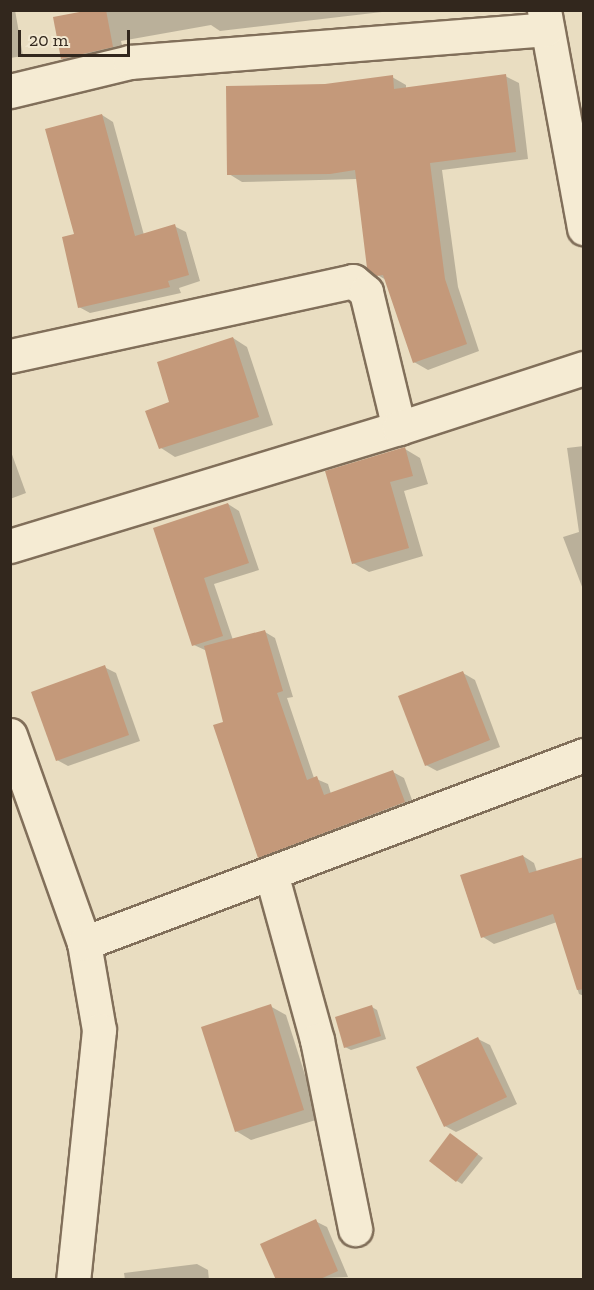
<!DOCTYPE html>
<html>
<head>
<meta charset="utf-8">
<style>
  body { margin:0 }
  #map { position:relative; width:594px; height:1290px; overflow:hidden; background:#e9ddc1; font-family:"Zilla Slab",serif }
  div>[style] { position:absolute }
  .shadow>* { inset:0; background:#0003 }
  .building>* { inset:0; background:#c4997a }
  .roads { filter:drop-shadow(2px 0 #816f5a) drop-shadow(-2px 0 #816f5a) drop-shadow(0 2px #816f5a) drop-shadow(0 -2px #816f5a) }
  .minor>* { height:33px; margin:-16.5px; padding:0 16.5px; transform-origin:16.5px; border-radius:16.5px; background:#f5ebd3 }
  span { translate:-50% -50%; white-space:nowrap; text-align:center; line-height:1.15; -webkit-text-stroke:4.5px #f2e8d0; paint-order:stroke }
  .frame { position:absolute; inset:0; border:12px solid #32271d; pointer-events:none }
  .scale { position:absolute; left:18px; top:30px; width:112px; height:27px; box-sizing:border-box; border:3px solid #32271d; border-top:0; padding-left:8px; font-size:18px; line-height:21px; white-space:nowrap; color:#32271d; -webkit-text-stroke:4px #f2e8d0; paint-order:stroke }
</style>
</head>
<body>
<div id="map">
  <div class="shadow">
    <i style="clip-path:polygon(10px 10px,15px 10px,23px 56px,10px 58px)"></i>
    <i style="clip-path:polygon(98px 10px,399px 10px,220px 31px,211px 25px,121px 41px,124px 53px,73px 65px,62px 58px)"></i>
    <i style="clip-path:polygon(505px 76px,519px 83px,528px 159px,442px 170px,458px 287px,479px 351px,428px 370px,414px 362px,386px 280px,376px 274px,357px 179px,242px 182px,229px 174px,325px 85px,392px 77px,406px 85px,406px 89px)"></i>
    <i style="clip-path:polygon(102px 115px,113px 122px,144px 235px,174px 226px,186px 232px,200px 281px,179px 288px,181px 293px,90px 313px,79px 307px,76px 235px)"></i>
    <i style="clip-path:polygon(233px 338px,247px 347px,273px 425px,175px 457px,161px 448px,171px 403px)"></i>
    <i style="clip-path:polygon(584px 446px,584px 592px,563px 537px,579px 532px,567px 448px)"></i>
    <i style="clip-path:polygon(10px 449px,26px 493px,10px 499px)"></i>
    <i style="clip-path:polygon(405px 449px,420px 458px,428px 484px,404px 491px,423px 556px,369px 572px,353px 563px)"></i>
    <i style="clip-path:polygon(228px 504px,239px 511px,259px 570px,214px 584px,233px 640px,265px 632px,275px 638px,293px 697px,287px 698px,314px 778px,328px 784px,331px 794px,393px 772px,404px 778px,415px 808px,270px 863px,259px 857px,207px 651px,194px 645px,155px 529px)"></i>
    <i style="clip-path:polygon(104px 667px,116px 673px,140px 741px,68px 766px,57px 760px)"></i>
    <i style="clip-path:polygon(463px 673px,475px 680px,500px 747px,437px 771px,426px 765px)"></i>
    <i style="clip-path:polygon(523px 856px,534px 863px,537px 872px,584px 859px,584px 996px,579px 994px,557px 922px,494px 944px,483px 937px)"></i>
    <i style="clip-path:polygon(270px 1006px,286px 1015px,319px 1119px,251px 1140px,236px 1131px)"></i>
    <i style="clip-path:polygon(372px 1007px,377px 1010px,386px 1039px,351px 1050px,345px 1047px)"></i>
    <i style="clip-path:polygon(478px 1039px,490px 1045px,517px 1104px,456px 1132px,445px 1126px)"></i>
    <i style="clip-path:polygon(456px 1139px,483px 1158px,462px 1184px,457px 1181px)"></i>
    <i style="clip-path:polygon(315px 1221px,327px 1227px,348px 1277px,278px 1280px)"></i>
    <i style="clip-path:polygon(197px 1264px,208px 1270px,209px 1280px,125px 1280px,124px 1273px)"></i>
  </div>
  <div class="building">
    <i style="clip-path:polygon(90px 10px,106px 10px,113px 47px,61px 59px,53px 17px)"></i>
    <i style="clip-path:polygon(506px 74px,516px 152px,430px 163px,445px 279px,467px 344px,413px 363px,383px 275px,376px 276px,367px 268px,355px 170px,330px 174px,227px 175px,226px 86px,325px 84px,393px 75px,394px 89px)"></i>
    <i style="clip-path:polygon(102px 114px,135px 236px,175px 224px,189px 275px,168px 281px,170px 287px,78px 308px,62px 237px,74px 234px,45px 129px)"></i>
    <i style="clip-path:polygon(233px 337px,259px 417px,159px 449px,145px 411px,169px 402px,157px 362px)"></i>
    <i style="clip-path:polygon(405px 447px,413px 476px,390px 482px,409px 548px,352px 564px,325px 471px)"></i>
    <i style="clip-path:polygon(228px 503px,249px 563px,204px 578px,223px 636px,192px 646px,153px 528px)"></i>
    <i style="clip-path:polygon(265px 630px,283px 691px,277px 693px,307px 780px,317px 776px,324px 795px,393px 770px,405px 802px,258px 858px,213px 725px,223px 722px,204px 646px)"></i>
    <i style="clip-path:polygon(105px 665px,129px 735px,56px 761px,31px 692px)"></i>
    <i style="clip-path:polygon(463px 671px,490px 740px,425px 766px,398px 696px)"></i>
    <i style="clip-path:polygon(523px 855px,529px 873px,584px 857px,584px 989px,577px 990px,553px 914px,481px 938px,460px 875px)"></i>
    <i style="clip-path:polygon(271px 1004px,304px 1110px,235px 1132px,201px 1027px)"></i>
    <i style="clip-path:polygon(372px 1005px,381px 1036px,344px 1048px,335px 1017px)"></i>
    <i style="clip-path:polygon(478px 1037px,507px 1097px,444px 1127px,416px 1067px)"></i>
    <i style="clip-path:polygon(450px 1133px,478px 1154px,456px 1182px,429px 1161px)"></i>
    <i style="clip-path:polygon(316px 1219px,338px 1271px,318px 1280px,276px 1280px,260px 1244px)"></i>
  </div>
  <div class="roads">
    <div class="minor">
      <i style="left:544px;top:10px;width:222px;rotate:79.6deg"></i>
      <i style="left:10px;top:91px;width:123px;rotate:-13.6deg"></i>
      <i style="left:130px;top:62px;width:418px;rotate:-4.5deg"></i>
      <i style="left:10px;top:356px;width:351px;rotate:-12.3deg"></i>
      <i style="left:353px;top:281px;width:17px;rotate:40deg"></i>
      <i style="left:366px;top:292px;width:140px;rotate:76.4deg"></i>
      <i style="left:10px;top:546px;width:407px;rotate:-16.9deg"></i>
      <i style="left:399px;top:428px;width:194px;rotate:-18deg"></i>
      <i style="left:10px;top:735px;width:221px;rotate:70.4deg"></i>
      <i style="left:84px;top:943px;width:88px;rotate:80.2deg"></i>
      <i style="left:99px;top:1030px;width:251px;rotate:95.9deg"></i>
      <i style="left:271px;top:873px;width:173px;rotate:74.6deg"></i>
      <i style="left:317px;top:1040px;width:193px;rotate:78.6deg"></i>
      <i style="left:84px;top:943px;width:534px;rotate:-20.61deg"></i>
    </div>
  </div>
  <div class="frame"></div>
  <div class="scale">20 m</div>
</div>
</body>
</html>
